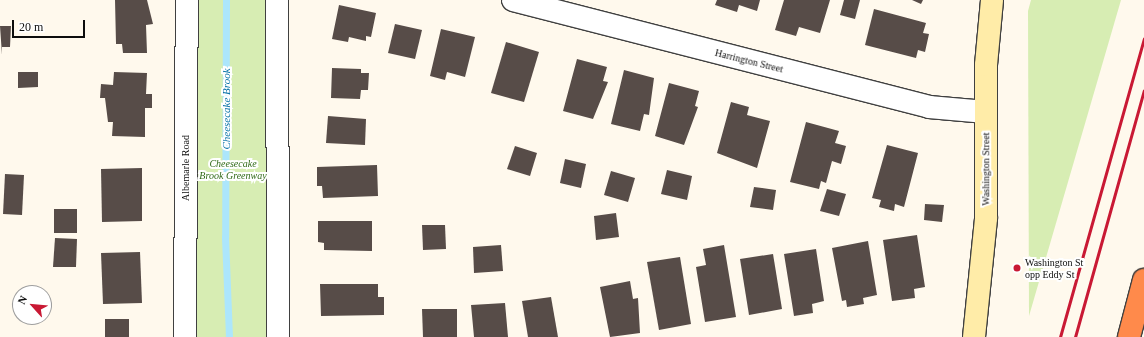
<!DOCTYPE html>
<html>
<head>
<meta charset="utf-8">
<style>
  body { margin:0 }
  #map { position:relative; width:1144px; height:337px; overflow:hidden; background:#fff9ed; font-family:"Times New Roman",serif }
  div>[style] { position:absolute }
  .green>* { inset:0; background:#d7edb3 }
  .stream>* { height:7px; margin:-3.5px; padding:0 3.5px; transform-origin:3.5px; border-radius:3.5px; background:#ace6fc }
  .building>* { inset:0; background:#574c48 }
  .roads { filter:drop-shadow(1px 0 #404040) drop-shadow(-1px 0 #404040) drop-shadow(0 1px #404040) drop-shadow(0 -1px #404040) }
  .minor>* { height:22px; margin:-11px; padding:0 11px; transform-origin:11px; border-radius:11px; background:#fff }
  .secondary>* { height:22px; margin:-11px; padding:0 11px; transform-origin:11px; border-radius:11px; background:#ffeca8 }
  .motorway>* { height:22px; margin:-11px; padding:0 11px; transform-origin:11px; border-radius:11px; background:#ff8a4b }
  .rail>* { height:3px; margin:-1.5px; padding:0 1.5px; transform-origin:1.5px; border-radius:1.5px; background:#c91934 }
  .dots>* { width:11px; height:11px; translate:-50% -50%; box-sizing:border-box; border:2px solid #fff; border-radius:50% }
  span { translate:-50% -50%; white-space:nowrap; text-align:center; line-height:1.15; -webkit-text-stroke:4px #fff; paint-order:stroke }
  .street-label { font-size:10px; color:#0d0d0d }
  .park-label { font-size:10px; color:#316a18; font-style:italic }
  .poi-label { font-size:10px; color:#0d0d0d }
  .left { translate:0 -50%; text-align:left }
  .water-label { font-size:11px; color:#0b75aa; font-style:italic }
  .north { position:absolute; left:12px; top:285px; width:40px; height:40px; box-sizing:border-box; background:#fff; border:1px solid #9e9e9e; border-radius:50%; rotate:297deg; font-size:11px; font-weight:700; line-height:16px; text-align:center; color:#0d0d0d }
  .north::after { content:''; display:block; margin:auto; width:14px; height:18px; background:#c91934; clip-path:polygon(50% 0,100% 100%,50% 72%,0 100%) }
  .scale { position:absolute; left:12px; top:20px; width:73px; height:18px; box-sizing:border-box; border:2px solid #0d0d0d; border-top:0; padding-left:5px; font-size:12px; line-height:14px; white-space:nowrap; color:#0d0d0d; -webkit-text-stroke:3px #fff; paint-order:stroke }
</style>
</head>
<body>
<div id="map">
  <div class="green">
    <i style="clip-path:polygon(187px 0,278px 0,279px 337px,186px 337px)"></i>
    <i style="clip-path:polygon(1031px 0,1121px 0,1029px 316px,1028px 11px)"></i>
  </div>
  <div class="stream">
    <i style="left:226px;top:0;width:237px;rotate:90.2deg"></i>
    <i style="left:225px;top:237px;width:100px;rotate:87.7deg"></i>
  </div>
  <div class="building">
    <i style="clip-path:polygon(115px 0,147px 0,153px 24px,146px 25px,147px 53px,123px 53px,122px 44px,116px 44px)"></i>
    <i style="clip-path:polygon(717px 0,760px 0,757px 11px,739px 5px,737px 12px,715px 5px)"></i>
    <i style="clip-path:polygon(784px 0,830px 0,820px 33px,799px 27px,796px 36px,775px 30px)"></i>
    <i style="clip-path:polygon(844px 0,860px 0,855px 19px,840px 15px)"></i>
    <i style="clip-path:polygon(912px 0,923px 0,921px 4px)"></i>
    <i style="clip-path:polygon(339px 5px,376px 13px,371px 37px,366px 36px,366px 41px,349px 37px,348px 42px,332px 39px)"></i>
    <i style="clip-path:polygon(874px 9px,926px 23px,923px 33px,929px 34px,925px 52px,918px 50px,916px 58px,865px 45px)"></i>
    <i style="clip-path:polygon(395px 24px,422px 30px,415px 59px,388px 53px)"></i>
    <i style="clip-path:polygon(0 26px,11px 26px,10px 47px,2px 47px,2px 55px)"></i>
    <i style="clip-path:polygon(441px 29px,475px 37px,465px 77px,447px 72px,445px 80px,430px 76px)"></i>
    <i style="clip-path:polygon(506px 42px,539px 52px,524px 102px,491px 93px)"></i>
    <i style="clip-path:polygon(577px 59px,607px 67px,603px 81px,608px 82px,593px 119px,563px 111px)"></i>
    <i style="clip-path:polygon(332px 68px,361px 69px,361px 73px,369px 73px,368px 90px,361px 90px,360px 99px,331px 98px)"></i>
    <i style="clip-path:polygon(624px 70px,654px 78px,649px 115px,644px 114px,640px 131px,611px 124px)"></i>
    <i style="clip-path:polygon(18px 72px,38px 72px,38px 87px,18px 88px)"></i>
    <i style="clip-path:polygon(114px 72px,147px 73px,146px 94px,152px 94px,152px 108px,145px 108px,145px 137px,112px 136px,113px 122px,108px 122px,105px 98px,100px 98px,101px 84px,113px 85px)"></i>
    <i style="clip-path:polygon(669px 83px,699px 91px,695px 106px,698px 107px,684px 145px,655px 136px)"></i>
    <i style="clip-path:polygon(731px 102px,749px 107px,747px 115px,770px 121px,757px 168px,717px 153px)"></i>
    <i style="clip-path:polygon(328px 116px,366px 119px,365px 145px,326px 143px)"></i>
    <i style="clip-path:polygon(806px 122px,839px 131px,835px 143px,846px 146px,841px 164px,832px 161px,826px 183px,821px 181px,819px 189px,790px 182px)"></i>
    <i style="clip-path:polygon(887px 145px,918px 153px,904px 207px,895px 204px,894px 211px,879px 207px,881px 200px,872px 198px)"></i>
    <i style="clip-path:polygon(515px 146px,537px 153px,530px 176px,507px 169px)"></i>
    <i style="clip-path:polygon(565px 159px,586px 164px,581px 188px,560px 183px)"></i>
    <i style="clip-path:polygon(377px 165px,378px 196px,323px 198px,322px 186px,317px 186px,317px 167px)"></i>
    <i style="clip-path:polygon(142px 168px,142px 221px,102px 222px,101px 169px)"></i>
    <i style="clip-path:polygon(667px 170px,692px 176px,687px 200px,661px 194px)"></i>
    <i style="clip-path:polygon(611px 171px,635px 178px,628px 202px,604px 195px)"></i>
    <i style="clip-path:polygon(5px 174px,24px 175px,22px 215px,3px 214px)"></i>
    <i style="clip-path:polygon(754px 187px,776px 190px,773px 210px,750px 207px)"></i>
    <i style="clip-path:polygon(827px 189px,846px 194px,839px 216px,820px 211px)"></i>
    <i style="clip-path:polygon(925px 204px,944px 205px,942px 222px,924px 220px)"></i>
    <i style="clip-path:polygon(54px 209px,77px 209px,77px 233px,54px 233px)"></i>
    <i style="clip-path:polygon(616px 213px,619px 237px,596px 240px,594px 216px)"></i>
    <i style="clip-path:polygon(318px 221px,372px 221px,372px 251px,324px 250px,324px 243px,318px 242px)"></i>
    <i style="clip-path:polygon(422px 225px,445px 225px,446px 249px,423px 250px)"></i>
    <i style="clip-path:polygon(917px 235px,925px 287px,914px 289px,915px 298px,892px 301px,883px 240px)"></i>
    <i style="clip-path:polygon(55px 238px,77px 239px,76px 267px,53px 267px)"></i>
    <i style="clip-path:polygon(868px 241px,877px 295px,863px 298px,864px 304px,847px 307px,846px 300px,842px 301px,832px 248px)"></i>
    <i style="clip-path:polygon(501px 245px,503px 271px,474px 273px,473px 247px)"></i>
    <i style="clip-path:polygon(724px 245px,736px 317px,705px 322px,696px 267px,706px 265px,703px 249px)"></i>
    <i style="clip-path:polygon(816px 249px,824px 301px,812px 304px,813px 313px,794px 316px,784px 254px)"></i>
    <i style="clip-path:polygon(140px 252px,142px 303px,103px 304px,101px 253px)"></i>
    <i style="clip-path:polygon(773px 254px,782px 309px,749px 315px,740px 259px)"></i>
    <i style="clip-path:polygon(680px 257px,691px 324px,659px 330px,647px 262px)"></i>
    <i style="clip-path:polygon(630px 281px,633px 299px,638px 298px,640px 333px,610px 337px,600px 287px)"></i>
    <i style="clip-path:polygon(320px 284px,378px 284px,378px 297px,384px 297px,384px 315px,321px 316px)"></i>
    <i style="clip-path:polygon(551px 297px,558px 337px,528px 337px,522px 301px)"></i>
    <i style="clip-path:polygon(505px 303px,508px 337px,474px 337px,471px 305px)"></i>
    <i style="clip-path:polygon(422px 309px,457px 309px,457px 337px,423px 337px)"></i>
    <i style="clip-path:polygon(105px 319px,129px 319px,129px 337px,105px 337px)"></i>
  </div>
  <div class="roads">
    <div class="minor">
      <i style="left:277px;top:0;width:337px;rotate:89.8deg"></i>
      <i style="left:513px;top:0;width:430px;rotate:14.4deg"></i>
      <i style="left:929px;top:107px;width:57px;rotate:5deg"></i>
      <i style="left:185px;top:337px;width:337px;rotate:-89.7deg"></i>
    </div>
    <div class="secondary">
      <i style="left:974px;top:337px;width:120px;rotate:-84.2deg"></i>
      <i style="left:986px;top:218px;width:153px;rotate:-90deg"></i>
      <i style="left:986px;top:65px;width:65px;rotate:-84.7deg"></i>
    </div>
    <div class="motorway">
      <i style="left:1129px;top:337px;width:59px;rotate:-75.3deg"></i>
    </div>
  </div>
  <div class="rail">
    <i style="left:1060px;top:337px;width:310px;rotate:-74.3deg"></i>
    <i style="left:1075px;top:337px;width:256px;rotate:-74.4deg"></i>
  </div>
  <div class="dots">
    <i style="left:1017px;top:268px;background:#c91934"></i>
  </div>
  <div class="street-label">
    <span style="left:749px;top:61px;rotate:14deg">Harrington Street</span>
    <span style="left:186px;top:168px;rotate:-90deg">Albemarle Road</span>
    <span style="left:986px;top:169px;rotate:-90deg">Washington Street</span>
  </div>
  <div class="park-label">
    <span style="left:233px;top:169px">Cheesecake<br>Brook Greenway</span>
  </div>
  <div class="poi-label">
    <span class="left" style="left:1025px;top:268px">Washington St<br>opp Eddy St</span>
  </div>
  <div class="water-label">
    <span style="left:226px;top:109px;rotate:-90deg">Cheesecake Brook</span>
  </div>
  <div class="north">N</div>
  <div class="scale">20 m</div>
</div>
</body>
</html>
